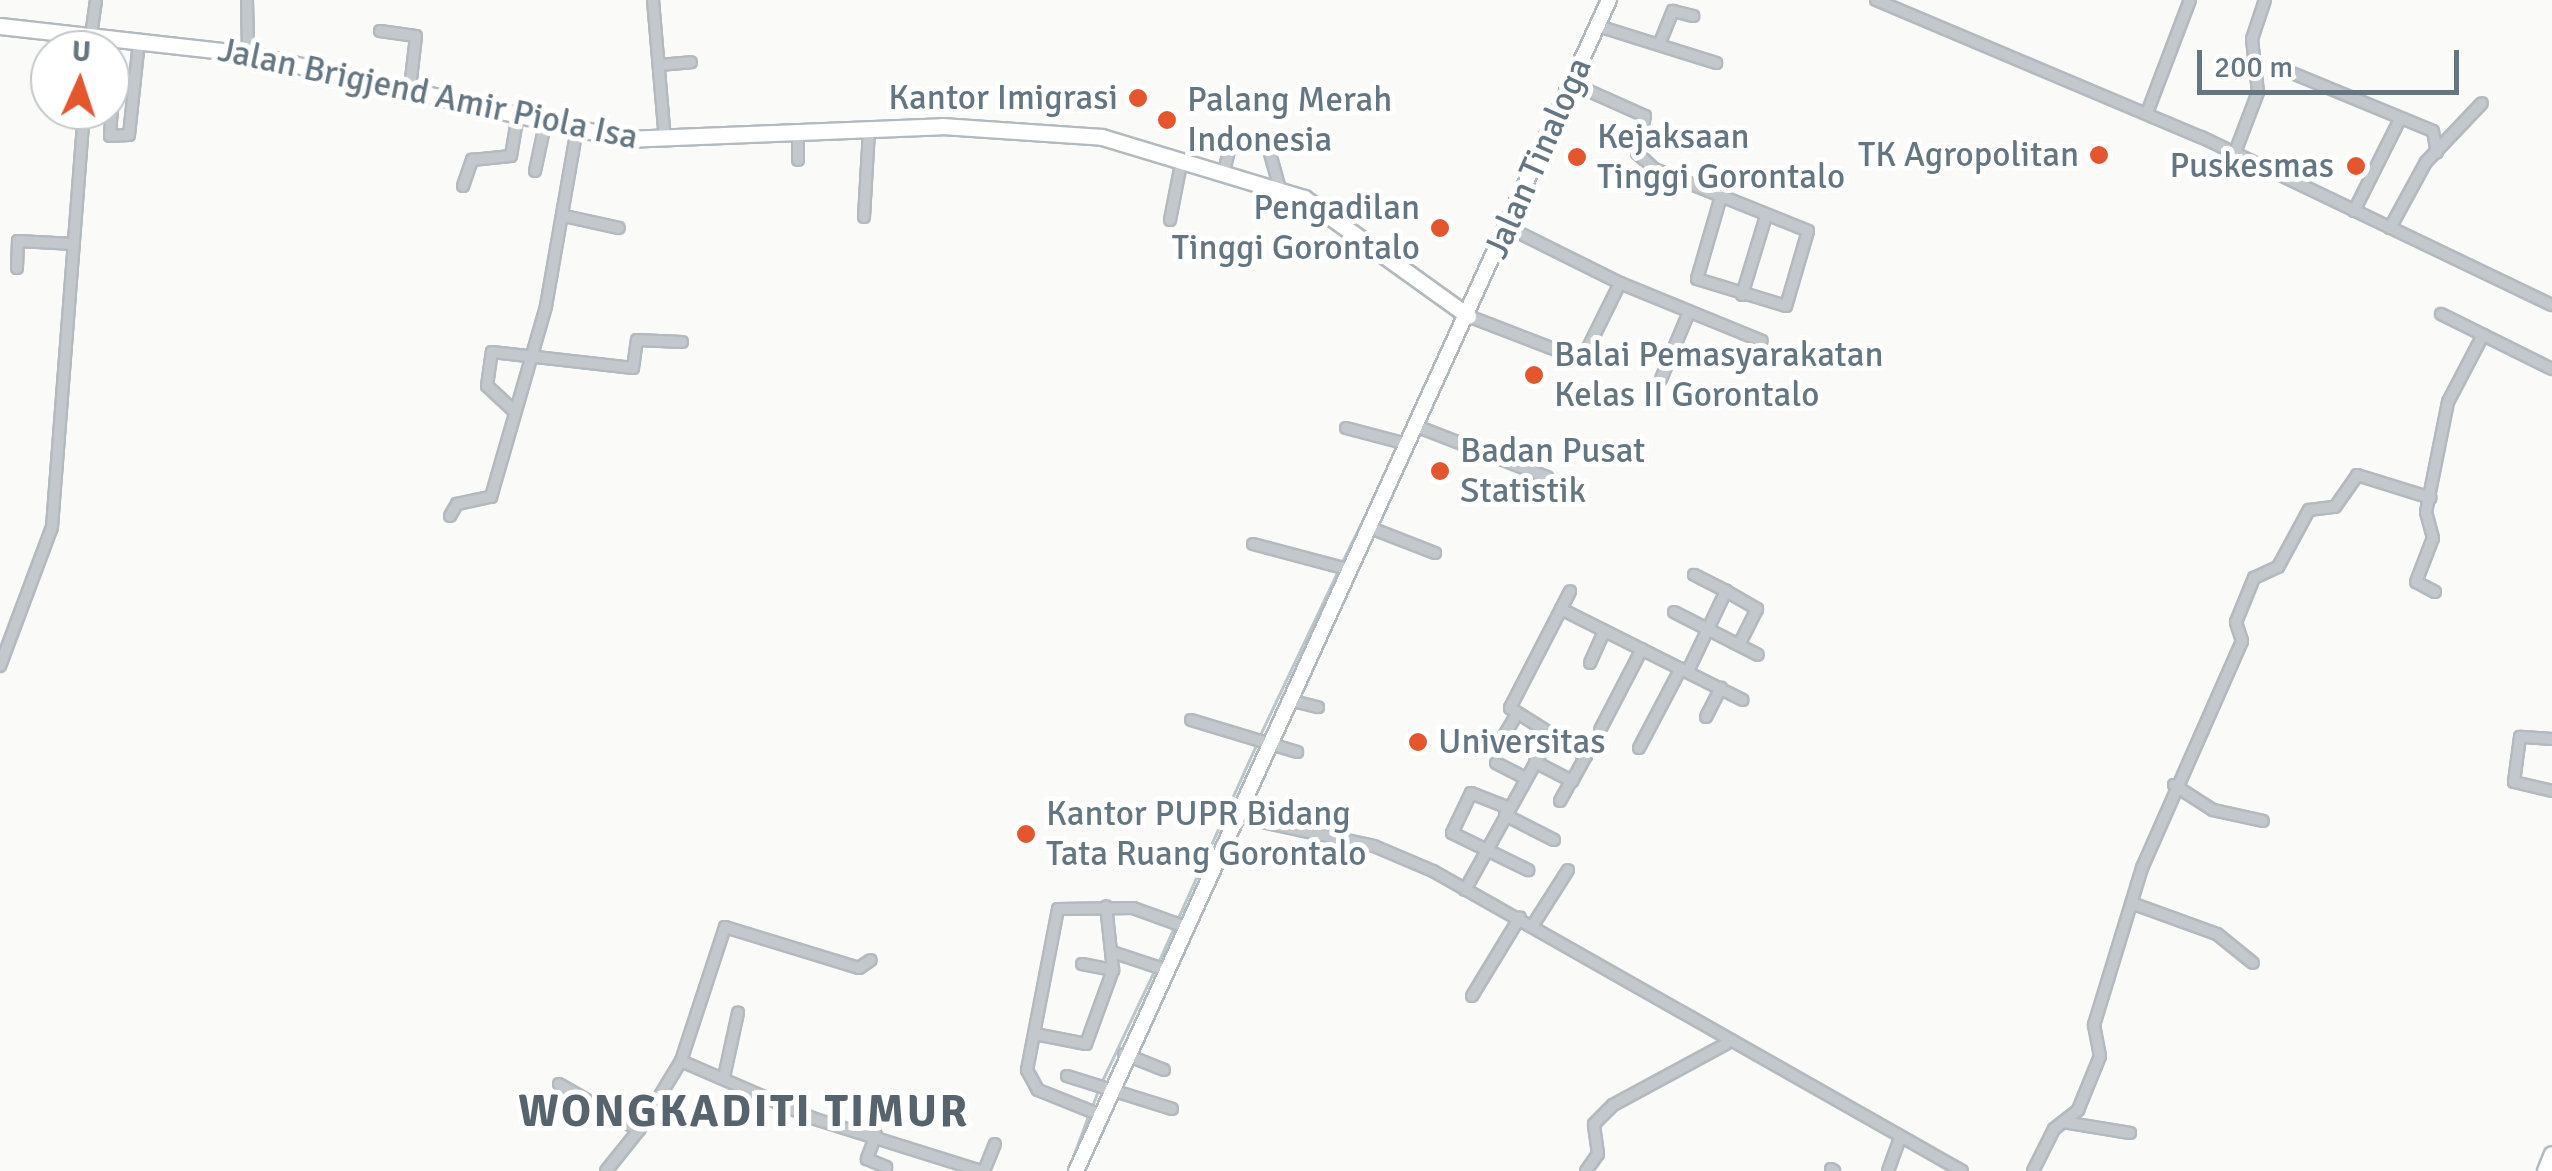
<!DOCTYPE html>
<html>
<head>
<meta charset="utf-8">
<style>
  body { margin:0 }
  #map { position:relative; width:2552px; height:1171px; overflow:hidden; background:#fafaf8; font-family:Signika,sans-serif }
  div>[style] { position:absolute }
  .stream>* { height:2.5px; margin:-1.25px; padding:0 1.25px; transform-origin:1.25px; border-radius:1.25px; background:#bbc7cb }
  .roads { filter:drop-shadow(2px 0 #b3babf) drop-shadow(-2px 0 #b3babf) drop-shadow(0 2px #b3babf) drop-shadow(0 -2px #b3babf) }
  .street>* { height:10px; margin:-5px; padding:0 5px; transform-origin:5px; border-radius:5px; background:#c3c8cc }
  .secondary>* { height:14px; margin:-7px; padding:0 7px; transform-origin:7px; border-radius:7px; background:#fff }
  .primary>* { height:15px; margin:-7.5px; padding:0 7.5px; transform-origin:7.5px; border-radius:7.5px; background:#fff }
  .dots>* { width:28px; height:28px; translate:-50% -50%; box-sizing:border-box; border:5px solid #fff; border-radius:50% }
  span { translate:-50% -50%; white-space:nowrap; text-align:center; line-height:1.15; -webkit-text-stroke:10px #fff; paint-order:stroke }
  .street-label { font-size:35px; color:#657683 }
  .poi-label { font-size:35px; color:#657683 }
  .right { translate:-100% -50%; text-align:right }
  .left { translate:0 -50%; text-align:left }
  .district-label { font-size:45px; color:#57646e; font-weight:700; letter-spacing:2.5px }
  .north { position:absolute; left:30px; top:30px; width:100px; height:100px; box-sizing:border-box; background:#fff; border:2px solid #c1c8cd; border-radius:50%; rotate:3deg; font-size:28px; font-weight:700; line-height:40px; text-align:center; color:#657683 }
  .north::after { content:''; display:block; margin:auto; width:35px; height:45px; background:#e4572e; clip-path:polygon(50% 0,100% 100%,50% 72%,0 100%) }
  .scale { position:absolute; left:2197px; top:50px; width:262px; height:45px; box-sizing:border-box; border:5px solid #657683; border-top:0; padding-left:12px; font-size:30px; line-height:35px; white-space:nowrap; color:#657683; -webkit-text-stroke:8px #fff; paint-order:stroke }
</style>
</head>
<body>
<div id="map">
  <div class="stream">
    <i style="left:1341px;top:564px;width:113px;rotate:-63.7deg"></i>
    <i style="left:1260px;top:735px;width:182px;rotate:-64.6deg"></i>
    <i style="left:1178px;top:918px;width:192px;rotate:-65.7deg"></i>
    <i style="left:1158px;top:963px;width:42px;rotate:-65.9deg"></i>
    <i style="left:1102px;top:1081px;width:122px;rotate:-64.7deg"></i>
    <i style="left:1091px;top:1109px;width:22px;rotate:-69deg"></i>
    <i style="left:1068px;top:1171px;width:59px;rotate:-70deg"></i>
  </div>
  <div class="roads">
    <div class="street">
      <i style="left:247px;top:0;width:54px;rotate:88.9deg"></i>
      <i style="left:653px;top:0;width:141px;rotate:85.1deg"></i>
      <i style="left:1876px;top:0;width:353px;rotate:22.9deg"></i>
      <i style="left:2201px;top:137px;width:389px;rotate:25.6deg"></i>
      <i style="left:1598px;top:26px;width:124px;rotate:17.4deg"></i>
      <i style="left:380px;top:31px;width:36px;rotate:8deg"></i>
      <i style="left:416px;top:36px;width:52px;rotate:96.6deg"></i>
      <i style="left:1659px;top:45px;width:37px;rotate:-68deg"></i>
      <i style="left:1673px;top:11px;width:21px;rotate:14deg"></i>
      <i style="left:89px;top:50px;width:50px;rotate:-82deg"></i>
      <i style="left:659px;top:65px;width:32px;rotate:-5deg"></i>
      <i style="left:2280px;top:68px;width:165px;rotate:22.4deg"></i>
      <i style="left:2433px;top:131px;width:22px;rotate:80deg"></i>
      <i style="left:135px;top:80px;width:21px;rotate:177deg"></i>
      <i style="left:114px;top:81px;width:55px;rotate:94.2deg"></i>
      <i style="left:110px;top:136px;width:19px;rotate:-3deg"></i>
      <i style="left:129px;top:135px;width:95px;rotate:-83.9deg"></i>
      <i style="left:1571px;top:83px;width:81px;rotate:24deg"></i>
      <i style="left:1645px;top:116px;width:38px;rotate:102deg"></i>
      <i style="left:1637px;top:153px;width:23px;rotate:43deg"></i>
      <i style="left:1654px;top:169px;width:166px;rotate:21.9deg"></i>
      <i style="left:1808px;top:231px;width:78px;rotate:106.3deg"></i>
      <i style="left:1786px;top:306px;width:93px;rotate:-163.1deg"></i>
      <i style="left:1697px;top:279px;width:82px;rotate:-73.8deg"></i>
      <i style="left:2147px;top:113px;width:121px;rotate:-69.2deg"></i>
      <i style="left:798px;top:133px;width:27px;rotate:90deg"></i>
      <i style="left:2234px;top:155px;width:67px;rotate:-69.1deg"></i>
      <i style="left:2258px;top:92px;width:53px;rotate:-96.5deg"></i>
      <i style="left:2252px;top:39px;width:41px;rotate:-71.6deg"></i>
      <i style="left:535px;top:171px;width:52px;rotate:-77.8deg"></i>
      <i style="left:1224px;top:172px;width:35px;rotate:-77deg"></i>
      <i style="left:1232px;top:138px;width:35px;rotate:8deg"></i>
      <i style="left:1267px;top:143px;width:48px;rotate:74.2deg"></i>
      <i style="left:463px;top:186px;width:28px;rotate:-71deg"></i>
      <i style="left:472px;top:160px;width:39px;rotate:-6deg"></i>
      <i style="left:511px;top:156px;width:43px;rotate:-80.5deg"></i>
      <i style="left:2354px;top:211px;width:98px;rotate:-63.4deg"></i>
      <i style="left:564px;top:216px;width:56px;rotate:12.3deg"></i>
      <i style="left:864px;top:217px;width:86px;rotate:-86.7deg"></i>
      <i style="left:1170px;top:220px;width:62px;rotate:-78.9deg"></i>
      <i style="left:2390px;top:228px;width:75px;rotate:-61.4deg"></i>
      <i style="left:2426px;top:162px;width:81px;rotate:-46.5deg"></i>
      <i style="left:17px;top:268px;width:27px;rotate:-88deg"></i>
      <i style="left:18px;top:241px;width:56px;rotate:3.1deg"></i>
      <i style="left:1620px;top:283px;width:153px;rotate:22.2deg"></i>
      <i style="left:1742px;top:295px;width:83px;rotate:-73.1deg"></i>
      <i style="left:2441px;top:314px;width:124px;rotate:26.4deg"></i>
      <i style="left:1468px;top:316px;width:122px;rotate:21.1deg"></i>
      <i style="left:1582px;top:360px;width:86px;rotate:-63.7deg"></i>
      <i style="left:1620px;top:283px;width:128px;rotate:-153.6deg"></i>
      <i style="left:1661px;top:379px;width:73px;rotate:-67.3deg"></i>
      <i style="left:514px;top:411px;width:37px;rotate:-137deg"></i>
      <i style="left:487px;top:386px;width:34px;rotate:-82deg"></i>
      <i style="left:492px;top:352px;width:142px;rotate:6.5deg"></i>
      <i style="left:633px;top:368px;width:28px;rotate:-82deg"></i>
      <i style="left:637px;top:340px;width:45px;rotate:2.5deg"></i>
      <i style="left:1416px;top:426px;width:141px;rotate:21.3deg"></i>
      <i style="left:1346px;top:428px;width:63px;rotate:14.7deg"></i>
      <i style="left:450px;top:516px;width:14px;rotate:-60deg"></i>
      <i style="left:457px;top:504px;width:35px;rotate:-12deg"></i>
      <i style="left:491px;top:497px;width:199px;rotate:-73.9deg"></i>
      <i style="left:546px;top:306px;width:180px;rotate:-80.1deg"></i>
      <i style="left:1368px;top:527px;width:72px;rotate:21.2deg"></i>
      <i style="left:1253px;top:544px;width:97px;rotate:14.9deg"></i>
      <i style="left:1726px;top:591px;width:36px;rotate:30deg"></i>
      <i style="left:1757px;top:609px;width:40px;rotate:116.6deg"></i>
      <i style="left:2435px;top:592px;width:21px;rotate:-152deg"></i>
      <i style="left:2416px;top:582px;width:47px;rotate:-68.9deg"></i>
      <i style="left:2433px;top:538px;width:27px;rotate:-105deg"></i>
      <i style="left:2426px;top:512px;width:112px;rotate:-78.7deg"></i>
      <i style="left:2448px;top:402px;width:76px;rotate:-62.4deg"></i>
      <i style="left:1561px;top:609px;width:20px;rotate:-63deg"></i>
      <i style="left:1674px;top:612px;width:94px;rotate:27.1deg"></i>
      <i style="left:1590px;top:663px;width:35px;rotate:-66deg"></i>
      <i style="left:0;top:666px;width:148px;rotate:-69.5deg"></i>
      <i style="left:52px;top:527px;width:418px;rotate:-85.6deg"></i>
      <i style="left:1688px;top:671px;width:89px;rotate:-64.6deg"></i>
      <i style="left:1726px;top:591px;width:36px;rotate:-153deg"></i>
      <i style="left:1289px;top:700px;width:30px;rotate:14deg"></i>
      <i style="left:1706px;top:717px;width:33px;rotate:-63deg"></i>
      <i style="left:1191px;top:720px;width:111px;rotate:16.8deg"></i>
      <i style="left:1600px;top:730px;width:91px;rotate:-62.6deg"></i>
      <i style="left:1502px;top:739px;width:29px;rotate:-59deg"></i>
      <i style="left:2552px;top:739px;width:32px;rotate:-176deg"></i>
      <i style="left:2520px;top:737px;width:45px;rotate:97.6deg"></i>
      <i style="left:2514px;top:782px;width:39px;rotate:13deg"></i>
      <i style="left:1639px;top:748px;width:90px;rotate:-62.3deg"></i>
      <i style="left:1535px;top:762px;width:42px;rotate:27.2deg"></i>
      <i style="left:1572px;top:781px;width:29px;rotate:-61deg"></i>
      <i style="left:1586px;top:756px;width:90px;rotate:-147.7deg"></i>
      <i style="left:1510px;top:708px;width:111px;rotate:-62.7deg"></i>
      <i style="left:1561px;top:609px;width:203px;rotate:26.6deg"></i>
      <i style="left:1496px;top:763px;width:34px;rotate:27deg"></i>
      <i style="left:2174px;top:785px;width:46px;rotate:32.7deg"></i>
      <i style="left:2213px;top:810px;width:51px;rotate:12.4deg"></i>
      <i style="left:1560px;top:801px;width:23px;rotate:-61deg"></i>
      <i style="left:1509px;top:808px;width:41px;rotate:-158.5deg"></i>
      <i style="left:1471px;top:793px;width:44px;rotate:115.4deg"></i>
      <i style="left:1452px;top:833px;width:85px;rotate:26deg"></i>
      <i style="left:1505px;top:815px;width:55px;rotate:27deg"></i>
      <i style="left:1235px;top:816px;width:142px;rotate:12.2deg"></i>
      <i style="left:1374px;top:846px;width:64px;rotate:23deg"></i>
      <i style="left:1433px;top:871px;width:608px;rotate:29.56deg"></i>
      <i style="left:1465px;top:890px;width:179px;rotate:-61deg"></i>
      <i style="left:2134px;top:904px;width:88px;rotate:19.9deg"></i>
      <i style="left:2217px;top:934px;width:46px;rotate:38.9deg"></i>
      <i style="left:1533px;top:925px;width:65px;rotate:-57.5deg"></i>
      <i style="left:1115px;top:953px;width:51px;rotate:18.4deg"></i>
      <i style="left:1082px;top:964px;width:32px;rotate:11deg"></i>
      <i style="left:1113px;top:970px;width:64px;rotate:-96.2deg"></i>
      <i style="left:1472px;top:996px;width:92px;rotate:-58.7deg"></i>
      <i style="left:1035px;top:1034px;width:52px;rotate:11.1deg"></i>
      <i style="left:1086px;top:1044px;width:79px;rotate:-70deg"></i>
      <i style="left:1124px;top:1054px;width:43px;rotate:21.8deg"></i>
      <i style="left:681px;top:1061px;width:141px;rotate:-71.8deg"></i>
      <i style="left:725px;top:927px;width:140px;rotate:17deg"></i>
      <i style="left:859px;top:968px;width:14px;rotate:-34deg"></i>
      <i style="left:1067px;top:1076px;width:110px;rotate:17.4deg"></i>
      <i style="left:724px;top:1077px;width:66px;rotate:-77.7deg"></i>
      <i style="left:559px;top:1084px;width:92px;rotate:29.9deg"></i>
      <i style="left:639px;top:1130px;width:81px;rotate:-58.7deg"></i>
      <i style="left:681px;top:1061px;width:146px;rotate:23.4deg"></i>
      <i style="left:815px;top:1119px;width:174px;rotate:17.4deg"></i>
      <i style="left:1098px;top:1114px;width:65px;rotate:-158.2deg"></i>
      <i style="left:1038px;top:1090px;width:23px;rotate:-119deg"></i>
      <i style="left:1027px;top:1070px;width:164px;rotate:-79.1deg"></i>
      <i style="left:1058px;top:909px;width:75px;rotate:-0.8deg"></i>
      <i style="left:1133px;top:908px;width:53px;rotate:19.8deg"></i>
      <i style="left:2063px;top:1122px;width:68px;rotate:9.3deg"></i>
      <i style="left:876px;top:1135px;width:26px;rotate:111deg"></i>
      <i style="left:867px;top:1159px;width:21px;rotate:23deg"></i>
      <i style="left:1831px;top:1169px;width:4px;rotate:34deg"></i>
      <i style="left:606px;top:1171px;width:53px;rotate:-51.2deg"></i>
      <i style="left:984px;top:1171px;width:29px;rotate:-68deg"></i>
      <i style="left:1586px;top:1171px;width:21px;rotate:-55deg"></i>
      <i style="left:1598px;top:1154px;width:30px;rotate:-98deg"></i>
      <i style="left:1594px;top:1124px;width:27px;rotate:-45deg"></i>
      <i style="left:1613px;top:1105px;width:128px;rotate:-28.4deg"></i>
      <i style="left:1888px;top:1171px;width:35px;rotate:-70deg"></i>
      <i style="left:2033px;top:1171px;width:47px;rotate:-63.4deg"></i>
      <i style="left:2054px;top:1129px;width:31px;rotate:-38deg"></i>
      <i style="left:2078px;top:1110px;width:58px;rotate:-67.8deg"></i>
      <i style="left:2100px;top:1056px;width:32px;rotate:-101deg"></i>
      <i style="left:2094px;top:1025px;width:164px;rotate:-73deg"></i>
      <i style="left:2142px;top:868px;width:248px;rotate:-66.2deg"></i>
      <i style="left:2242px;top:641px;width:20px;rotate:-108deg"></i>
      <i style="left:2236px;top:622px;width:48px;rotate:-67.8deg"></i>
      <i style="left:2254px;top:578px;width:26px;rotate:-25deg"></i>
      <i style="left:2278px;top:567px;width:65px;rotate:-61.5deg"></i>
      <i style="left:2309px;top:510px;width:26px;rotate:-7deg"></i>
      <i style="left:2335px;top:507px;width:39px;rotate:-55deg"></i>
      <i style="left:2357px;top:475px;width:77px;rotate:17.3deg"></i>
    </div>
    <div class="secondary">
      <i style="left:1076px;top:1171px;width:1287px;rotate:-65.53deg"></i>
      <i style="left:2545px;top:1171px;width:18px;rotate:-68deg"></i>
    </div>
    <div class="primary">
      <i style="left:0;top:26px;width:250px;rotate:6.4deg"></i>
      <i style="left:248px;top:54px;width:386px;rotate:12.7deg"></i>
      <i style="left:625px;top:139px;width:317px;rotate:-2.3deg"></i>
      <i style="left:942px;top:126px;width:160px;rotate:3.9deg"></i>
      <i style="left:1102px;top:137px;width:211px;rotate:16.8deg"></i>
      <i style="left:1304px;top:198px;width:202px;rotate:35.7deg"></i>
    </div>
  </div>
  <div class="dots">
    <i style="left:1138px;top:98px;background:#e4572e"></i>
    <i style="left:1167px;top:120px;background:#e4572e"></i>
    <i style="left:2099px;top:155px;background:#e4572e"></i>
    <i style="left:1577px;top:157px;background:#e4572e"></i>
    <i style="left:2356px;top:166px;background:#e4572e"></i>
    <i style="left:1440px;top:228px;background:#e4572e"></i>
    <i style="left:1534px;top:375px;background:#e4572e"></i>
    <i style="left:1440px;top:471px;background:#e4572e"></i>
    <i style="left:1418px;top:742px;background:#e4572e"></i>
    <i style="left:1026px;top:834px;background:#e4572e"></i>
  </div>
  <div class="street-label">
    <span style="left:428px;top:94px;rotate:12deg">Jalan Brigjend Amir Piola Isa</span>
    <span style="left:1538px;top:158px;rotate:-66deg">Jalan Tinaloga</span>
  </div>
  <div class="poi-label">
    <span class="right" style="left:1118px;top:98px">Kantor Imigrasi</span>
    <span class="left" style="left:1187px;top:120px">Palang Merah<br>Indonesia</span>
    <span class="left" style="left:1597px;top:157px">Kejaksaan<br>Tinggi Gorontalo</span>
    <span class="right" style="left:2079px;top:155px">TK Agropolitan</span>
    <span class="right" style="left:2334px;top:166px">Puskesmas</span>
    <span class="right" style="left:1420px;top:228px">Pengadilan<br>Tinggi Gorontalo</span>
    <span class="left" style="left:1554px;top:375px">Balai Pemasyarakatan<br>Kelas II Gorontalo</span>
    <span class="left" style="left:1460px;top:471px">Badan Pusat<br>Statistik</span>
    <span class="left" style="left:1438px;top:742px">Universitas</span>
    <span class="left" style="left:1046px;top:834px">Kantor PUPR Bidang<br>Tata Ruang Gorontalo</span>
  </div>
  <div class="district-label">
    <span style="left:744px;top:1112px">WONGKADITI TIMUR</span>
  </div>
  <div class="north">U</div>
  <div class="scale">200 m</div>
</div>
</body>
</html>
